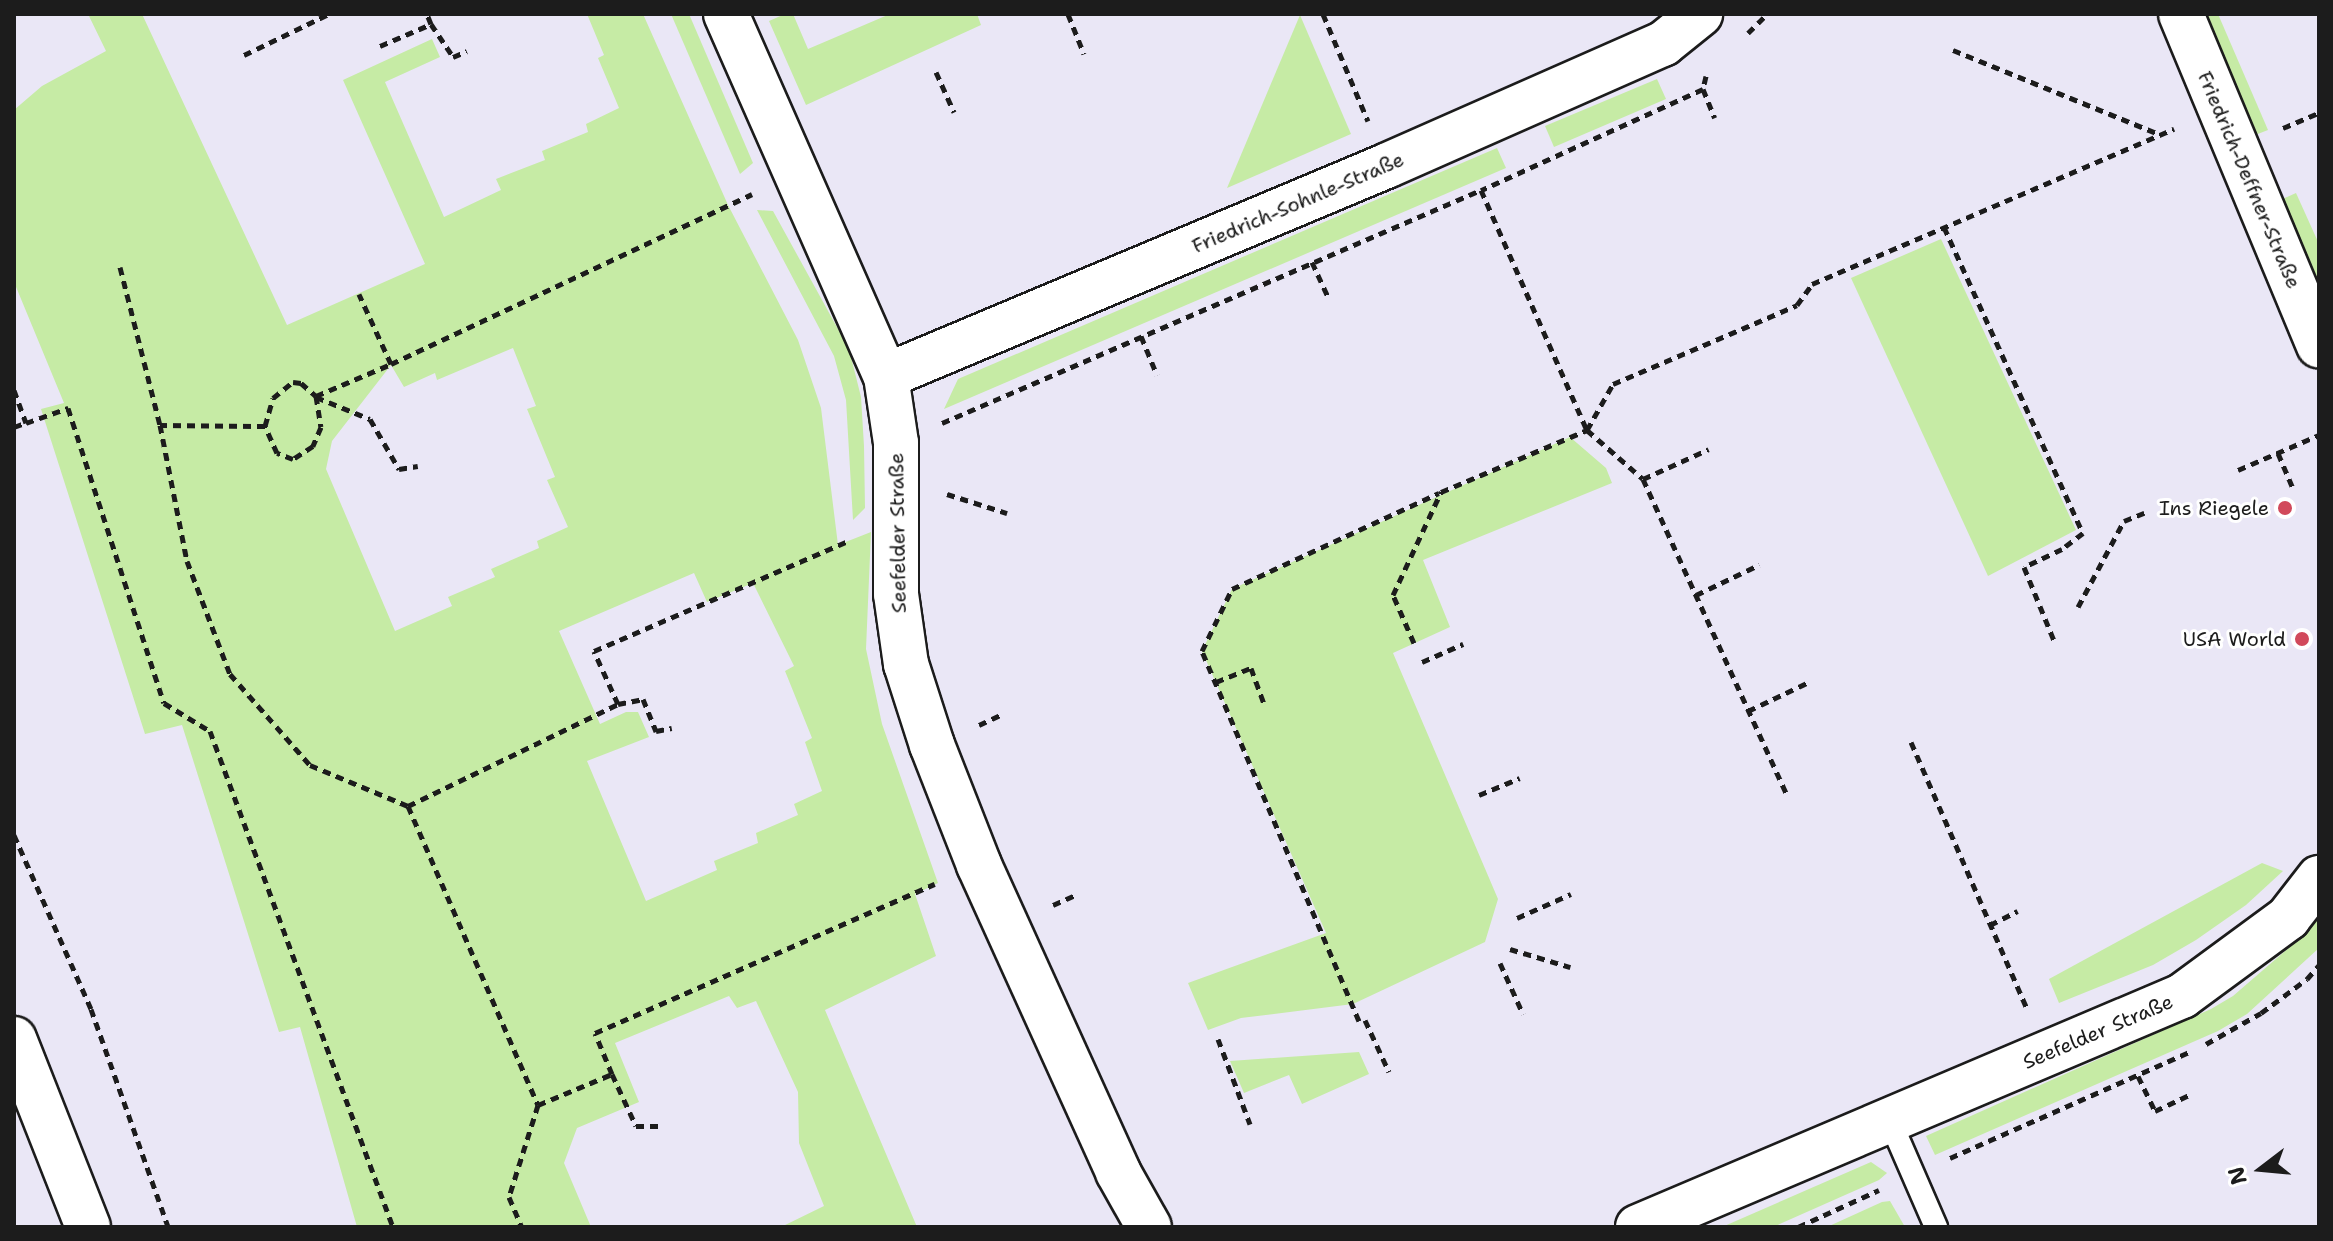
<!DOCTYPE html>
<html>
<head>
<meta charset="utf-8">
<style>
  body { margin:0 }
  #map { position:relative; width:2333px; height:1241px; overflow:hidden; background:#eae7f6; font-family:"Shantell Sans",sans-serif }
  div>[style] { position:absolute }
  .green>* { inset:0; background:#c6eba5 }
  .path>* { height:5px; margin-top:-2.5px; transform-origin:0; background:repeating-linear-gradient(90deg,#1c1c1c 0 8px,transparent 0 14px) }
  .roads { filter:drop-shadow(2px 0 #1c1c1c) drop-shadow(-2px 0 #1c1c1c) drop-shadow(0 2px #1c1c1c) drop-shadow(0 -2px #1c1c1c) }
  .service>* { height:22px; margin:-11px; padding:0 11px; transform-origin:11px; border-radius:11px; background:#fff }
  .minor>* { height:44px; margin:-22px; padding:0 22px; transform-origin:22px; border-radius:22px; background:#fff }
  .dots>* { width:22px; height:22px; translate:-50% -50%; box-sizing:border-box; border:4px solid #fff; border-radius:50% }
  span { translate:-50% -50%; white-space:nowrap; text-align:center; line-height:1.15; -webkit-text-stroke:6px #fff; paint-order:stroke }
  .street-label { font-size:20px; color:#1c1c1c }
  .poi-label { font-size:20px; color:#1c1c1c }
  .right { translate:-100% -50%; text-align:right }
  .frame { position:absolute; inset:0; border:16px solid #1c1c1c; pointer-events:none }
  .north { position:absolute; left:2221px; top:1129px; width:80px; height:80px; -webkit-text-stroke:6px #fff; paint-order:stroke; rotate:254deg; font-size:22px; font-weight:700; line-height:32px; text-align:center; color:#1c1c1c }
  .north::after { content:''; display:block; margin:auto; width:28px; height:36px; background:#1c1c1c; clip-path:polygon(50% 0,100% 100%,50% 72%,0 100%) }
</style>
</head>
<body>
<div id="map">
  <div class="green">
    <i style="clip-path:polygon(evenodd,88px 14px,142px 14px,287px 325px,425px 264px,343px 80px,432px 39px,440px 57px,385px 82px,444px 217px,501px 190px,496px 179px,545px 160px,542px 151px,588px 132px,586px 124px,619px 108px,598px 58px,604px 55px,587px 14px,643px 14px,728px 205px,798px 340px,821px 408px,838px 545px,871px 532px,866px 649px,882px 724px,938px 883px,915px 894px,936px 956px,825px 1010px,917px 1227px,781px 1227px,824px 1206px,799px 1143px,798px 1092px,756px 1001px,737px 1008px,729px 996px,615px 1043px,639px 1102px,577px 1128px,564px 1163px,591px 1227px,357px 1227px,300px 1027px,279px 1032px,182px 725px,145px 734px,41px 409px,64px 403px,14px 282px,14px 110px,42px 86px,106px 51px,88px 14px,513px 348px,536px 406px,527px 409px,555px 477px,547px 480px,568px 527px,537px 541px,539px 548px,491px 569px,495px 577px,448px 597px,452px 606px,395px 631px,326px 469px,332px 441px,391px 365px,404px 387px,435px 373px,437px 380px,513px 348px,88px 14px,694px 573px,707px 602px,753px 583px,794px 666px,785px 671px,812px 738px,805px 742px,822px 791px,794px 804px,798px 815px,756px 833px,758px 843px,714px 861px,717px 870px,646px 901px,587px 761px,649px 737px,638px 712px,626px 712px,600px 724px,559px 631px,694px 573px)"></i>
    <i style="clip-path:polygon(671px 14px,689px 14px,753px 163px,740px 174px)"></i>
    <i style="clip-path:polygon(785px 14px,793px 14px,808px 49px,890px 14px,977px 14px,981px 25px,806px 105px,769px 21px)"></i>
    <i style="clip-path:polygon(2199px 14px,2218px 14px,2268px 130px,2250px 137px)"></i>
    <i style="clip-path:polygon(1300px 15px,1351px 134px,1227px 188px)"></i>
    <i style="clip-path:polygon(1657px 79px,1666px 99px,1554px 147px,1545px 126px)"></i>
    <i style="clip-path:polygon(1497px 148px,1506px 168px,944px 409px,958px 379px)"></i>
    <i style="clip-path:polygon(2296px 193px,2319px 244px,2319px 293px,2278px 201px)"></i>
    <i style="clip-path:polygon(757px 210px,773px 211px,849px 349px,861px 397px,864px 446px,865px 508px,853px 520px,846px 400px,834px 356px)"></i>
    <i style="clip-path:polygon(1941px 239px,2076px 530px,1988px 576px,1851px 278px)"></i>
    <i style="clip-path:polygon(1570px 437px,1606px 468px,1612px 483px,1423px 560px,1450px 627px,1393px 653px,1498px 899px,1485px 942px,1353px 1004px,1241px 1018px,1208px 1030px,1188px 983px,1326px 933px,1202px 651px,1232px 589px)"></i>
    <i style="clip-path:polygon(2262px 863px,2283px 871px,2246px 905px,2196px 940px,2153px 965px,2059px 1003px,2049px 979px)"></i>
    <i style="clip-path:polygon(2319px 915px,2319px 948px,2247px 1014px,2218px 1031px,1935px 1155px,1926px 1136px,2211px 1009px,2233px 996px,2299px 939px)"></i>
    <i style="clip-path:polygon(1359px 1052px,1369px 1074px,1302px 1104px,1289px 1075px,1244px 1093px,1230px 1061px)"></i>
    <i style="clip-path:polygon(1871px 1162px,1887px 1173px,1879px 1180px,1773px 1227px,1722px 1227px)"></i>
    <i style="clip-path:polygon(1890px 1201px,1905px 1227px,1827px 1227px,1882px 1202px)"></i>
  </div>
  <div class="path">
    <i style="left:1068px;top:14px;width:43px;rotate:68.2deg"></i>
    <i style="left:1323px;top:14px;width:116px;rotate:67.2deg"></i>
    <i style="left:431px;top:24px;width:40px;rotate:56deg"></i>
    <i style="left:453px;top:57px;width:15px;rotate:-23deg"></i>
    <i style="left:1748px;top:33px;width:27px;rotate:-45deg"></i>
    <i style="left:380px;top:46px;width:56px;rotate:-23.3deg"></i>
    <i style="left:431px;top:24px;width:11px;rotate:-112deg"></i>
    <i style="left:1953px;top:50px;width:222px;rotate:22.2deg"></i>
    <i style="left:244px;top:55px;width:94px;rotate:-25.8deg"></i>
    <i style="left:936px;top:72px;width:44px;rotate:65.8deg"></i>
    <i style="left:1706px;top:76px;width:13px;rotate:103deg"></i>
    <i style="left:1703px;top:89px;width:244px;rotate:155.5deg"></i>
    <i style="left:1481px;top:190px;width:262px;rotate:66.2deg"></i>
    <i style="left:1587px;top:430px;width:74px;rotate:41.2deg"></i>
    <i style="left:1643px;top:479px;width:349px;rotate:65.5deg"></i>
    <i style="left:1703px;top:89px;width:31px;rotate:68deg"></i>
    <i style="left:2283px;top:128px;width:39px;rotate:-23deg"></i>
    <i style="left:1944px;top:227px;width:336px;rotate:65.6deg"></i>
    <i style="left:2083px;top:533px;width:26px;rotate:143deg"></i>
    <i style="left:2062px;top:549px;width:42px;rotate:154.7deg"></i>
    <i style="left:2024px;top:567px;width:82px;rotate:67.8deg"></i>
    <i style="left:1312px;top:262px;width:41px;rotate:65.3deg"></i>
    <i style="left:120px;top:267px;width:163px;rotate:75.8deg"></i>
    <i style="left:1141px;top:336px;width:42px;rotate:67.7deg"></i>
    <i style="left:391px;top:364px;width:399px;rotate:-25.2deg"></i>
    <i style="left:293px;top:382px;width:8px;rotate:7deg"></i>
    <i style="left:301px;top:383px;width:20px;rotate:41deg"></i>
    <i style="left:316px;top:396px;width:31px;rotate:81deg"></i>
    <i style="left:321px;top:427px;width:21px;rotate:113deg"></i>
    <i style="left:313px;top:446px;width:24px;rotate:147deg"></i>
    <i style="left:293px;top:459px;width:17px;rotate:-159deg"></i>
    <i style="left:277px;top:453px;width:30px;rotate:-114deg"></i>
    <i style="left:265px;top:426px;width:29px;rotate:-74deg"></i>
    <i style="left:273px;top:398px;width:26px;rotate:-39deg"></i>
    <i style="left:14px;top:390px;width:35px;rotate:70deg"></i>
    <i style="left:26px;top:423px;width:45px;rotate:-19.7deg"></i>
    <i style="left:68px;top:408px;width:310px;rotate:72deg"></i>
    <i style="left:164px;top:703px;width:54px;rotate:31.3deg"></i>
    <i style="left:210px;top:731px;width:529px;rotate:69.75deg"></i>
    <i style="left:316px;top:396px;width:82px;rotate:-23.1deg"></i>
    <i style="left:391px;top:364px;width:77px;rotate:-114.6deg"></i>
    <i style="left:316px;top:397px;width:58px;rotate:22.2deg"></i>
    <i style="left:370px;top:419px;width:58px;rotate:59.9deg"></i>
    <i style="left:399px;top:469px;width:19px;rotate:-9deg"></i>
    <i style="left:942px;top:423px;width:587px;rotate:-23.38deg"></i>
    <i style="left:265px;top:426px;width:105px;rotate:-179.5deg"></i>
    <i style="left:160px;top:425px;width:139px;rotate:78.8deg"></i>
    <i style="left:187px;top:561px;width:121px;rotate:69.2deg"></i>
    <i style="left:230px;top:674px;width:121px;rotate:48.7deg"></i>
    <i style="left:310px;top:765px;width:106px;rotate:22.7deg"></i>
    <i style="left:408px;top:806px;width:326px;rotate:66.5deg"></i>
    <i style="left:538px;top:1105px;width:96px;rotate:107.5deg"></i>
    <i style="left:509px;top:1197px;width:33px;rotate:67deg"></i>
    <i style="left:14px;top:427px;width:15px;rotate:-20deg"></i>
    <i style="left:2278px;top:453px;width:38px;rotate:67deg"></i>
    <i style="left:2238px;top:470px;width:88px;rotate:-23.4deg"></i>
    <i style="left:1643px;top:479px;width:72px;rotate:-24.4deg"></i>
    <i style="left:947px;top:494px;width:63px;rotate:17.6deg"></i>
    <i style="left:1696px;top:595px;width:70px;rotate:-25.5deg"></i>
    <i style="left:2078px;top:607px;width:98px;rotate:-61.9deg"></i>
    <i style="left:2124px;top:521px;width:22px;rotate:-22deg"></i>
    <i style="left:1414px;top:643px;width:52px;rotate:-113.6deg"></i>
    <i style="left:1393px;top:595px;width:114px;rotate:-65deg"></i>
    <i style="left:1441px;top:492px;width:159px;rotate:-23deg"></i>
    <i style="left:1587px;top:430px;width:53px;rotate:-60.5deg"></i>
    <i style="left:1613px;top:384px;width:200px;rotate:-23.2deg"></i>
    <i style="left:1797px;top:305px;width:26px;rotate:-54deg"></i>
    <i style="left:1812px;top:284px;width:394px;rotate:-23.2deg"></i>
    <i style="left:1422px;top:662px;width:45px;rotate:-23.7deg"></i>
    <i style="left:1216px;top:682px;width:38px;rotate:-22deg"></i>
    <i style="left:1251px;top:668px;width:37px;rotate:70deg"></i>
    <i style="left:618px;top:704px;width:25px;rotate:-11deg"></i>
    <i style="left:643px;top:699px;width:35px;rotate:68deg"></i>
    <i style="left:656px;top:731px;width:16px;rotate:-11deg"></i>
    <i style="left:1748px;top:711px;width:68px;rotate:-25.4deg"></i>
    <i style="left:979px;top:725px;width:23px;rotate:-25deg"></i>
    <i style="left:1911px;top:742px;width:291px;rotate:66.5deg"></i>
    <i style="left:1479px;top:795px;width:44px;rotate:-22.5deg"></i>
    <i style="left:408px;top:806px;width:233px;rotate:-25.9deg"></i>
    <i style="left:618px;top:704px;width:58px;rotate:-114.4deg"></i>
    <i style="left:594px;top:651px;width:275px;rotate:-23.4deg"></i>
    <i style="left:14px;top:835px;width:190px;rotate:66.1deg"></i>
    <i style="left:91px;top:1009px;width:231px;rotate:70.5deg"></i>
    <i style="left:1053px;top:905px;width:27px;rotate:-24deg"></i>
    <i style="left:1517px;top:918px;width:59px;rotate:-24deg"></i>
    <i style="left:1990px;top:925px;width:31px;rotate:-27deg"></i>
    <i style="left:1510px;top:949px;width:63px;rotate:16.7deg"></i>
    <i style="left:1500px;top:963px;width:56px;rotate:65.7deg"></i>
    <i style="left:1365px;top:1020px;width:57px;rotate:65.2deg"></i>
    <i style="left:1359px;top:1021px;width:402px;rotate:-113deg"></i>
    <i style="left:1202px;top:651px;width:69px;rotate:-64.2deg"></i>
    <i style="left:1232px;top:589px;width:228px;rotate:-24.9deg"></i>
    <i style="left:1218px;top:1039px;width:91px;rotate:69.4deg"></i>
    <i style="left:2206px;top:1044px;width:63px;rotate:-29.4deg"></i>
    <i style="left:2261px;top:1013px;width:57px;rotate:-36.5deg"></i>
    <i style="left:2307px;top:979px;width:18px;rotate:-49deg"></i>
    <i style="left:612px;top:1074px;width:44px;rotate:-112.5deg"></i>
    <i style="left:595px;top:1033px;width:371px;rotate:-23.7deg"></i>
    <i style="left:2138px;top:1076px;width:39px;rotate:64deg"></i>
    <i style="left:2155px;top:1111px;width:40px;rotate:-25deg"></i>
    <i style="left:538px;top:1105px;width:80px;rotate:-22.7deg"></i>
    <i style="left:612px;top:1074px;width:57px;rotate:65.2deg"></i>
    <i style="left:636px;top:1126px;width:26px"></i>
    <i style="left:1950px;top:1158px;width:261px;rotate:-23.9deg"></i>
    <i style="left:1798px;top:1227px;width:89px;rotate:-24.6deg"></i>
  </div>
  <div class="roads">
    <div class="service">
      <i style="left:1890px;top:1121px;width:116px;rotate:66.5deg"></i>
    </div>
    <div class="minor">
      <i style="left:726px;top:14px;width:396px;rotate:66.2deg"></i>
      <i style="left:886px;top:376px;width:68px;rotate:81.5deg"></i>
      <i style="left:896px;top:443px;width:151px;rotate:90deg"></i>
      <i style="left:896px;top:594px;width:71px;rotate:81.9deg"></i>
      <i style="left:906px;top:664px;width:85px;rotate:72.2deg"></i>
      <i style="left:932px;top:745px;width:129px;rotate:68.6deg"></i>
      <i style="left:979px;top:865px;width:337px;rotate:65.6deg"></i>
      <i style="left:1118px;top:1172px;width:63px;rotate:60.6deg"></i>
      <i style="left:2181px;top:14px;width:359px;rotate:67.4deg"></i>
      <i style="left:886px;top:376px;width:542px;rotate:-22.78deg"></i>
      <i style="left:1386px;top:166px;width:303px;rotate:-23.8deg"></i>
      <i style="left:1663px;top:44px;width:48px;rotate:-39deg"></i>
      <i style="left:14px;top:1039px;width:202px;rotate:68.5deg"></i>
      <i style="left:1638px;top:1227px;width:591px;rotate:-23.01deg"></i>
      <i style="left:2182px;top:996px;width:132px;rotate:-36.3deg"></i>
      <i style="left:2288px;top:918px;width:51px;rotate:-52.2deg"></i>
    </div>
  </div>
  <div class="dots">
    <i style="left:2285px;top:508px;background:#d1495b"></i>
    <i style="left:2302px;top:639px;background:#d1495b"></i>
  </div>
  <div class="street-label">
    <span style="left:2249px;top:180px;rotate:67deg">Friedrich-Deffner-Straße</span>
    <span style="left:1298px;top:203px;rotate:-23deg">Friedrich-Sohnle-Straße</span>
    <span style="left:898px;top:533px;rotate:-91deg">Seefelder Straße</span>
    <span style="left:2098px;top:1032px;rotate:-23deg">Seefelder Straße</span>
  </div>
  <div class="poi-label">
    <span class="right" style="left:2269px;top:508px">Ins Riegele</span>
    <span class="right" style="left:2286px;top:639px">USA World</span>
  </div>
  <div class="frame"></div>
  <div class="north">N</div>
</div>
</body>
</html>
